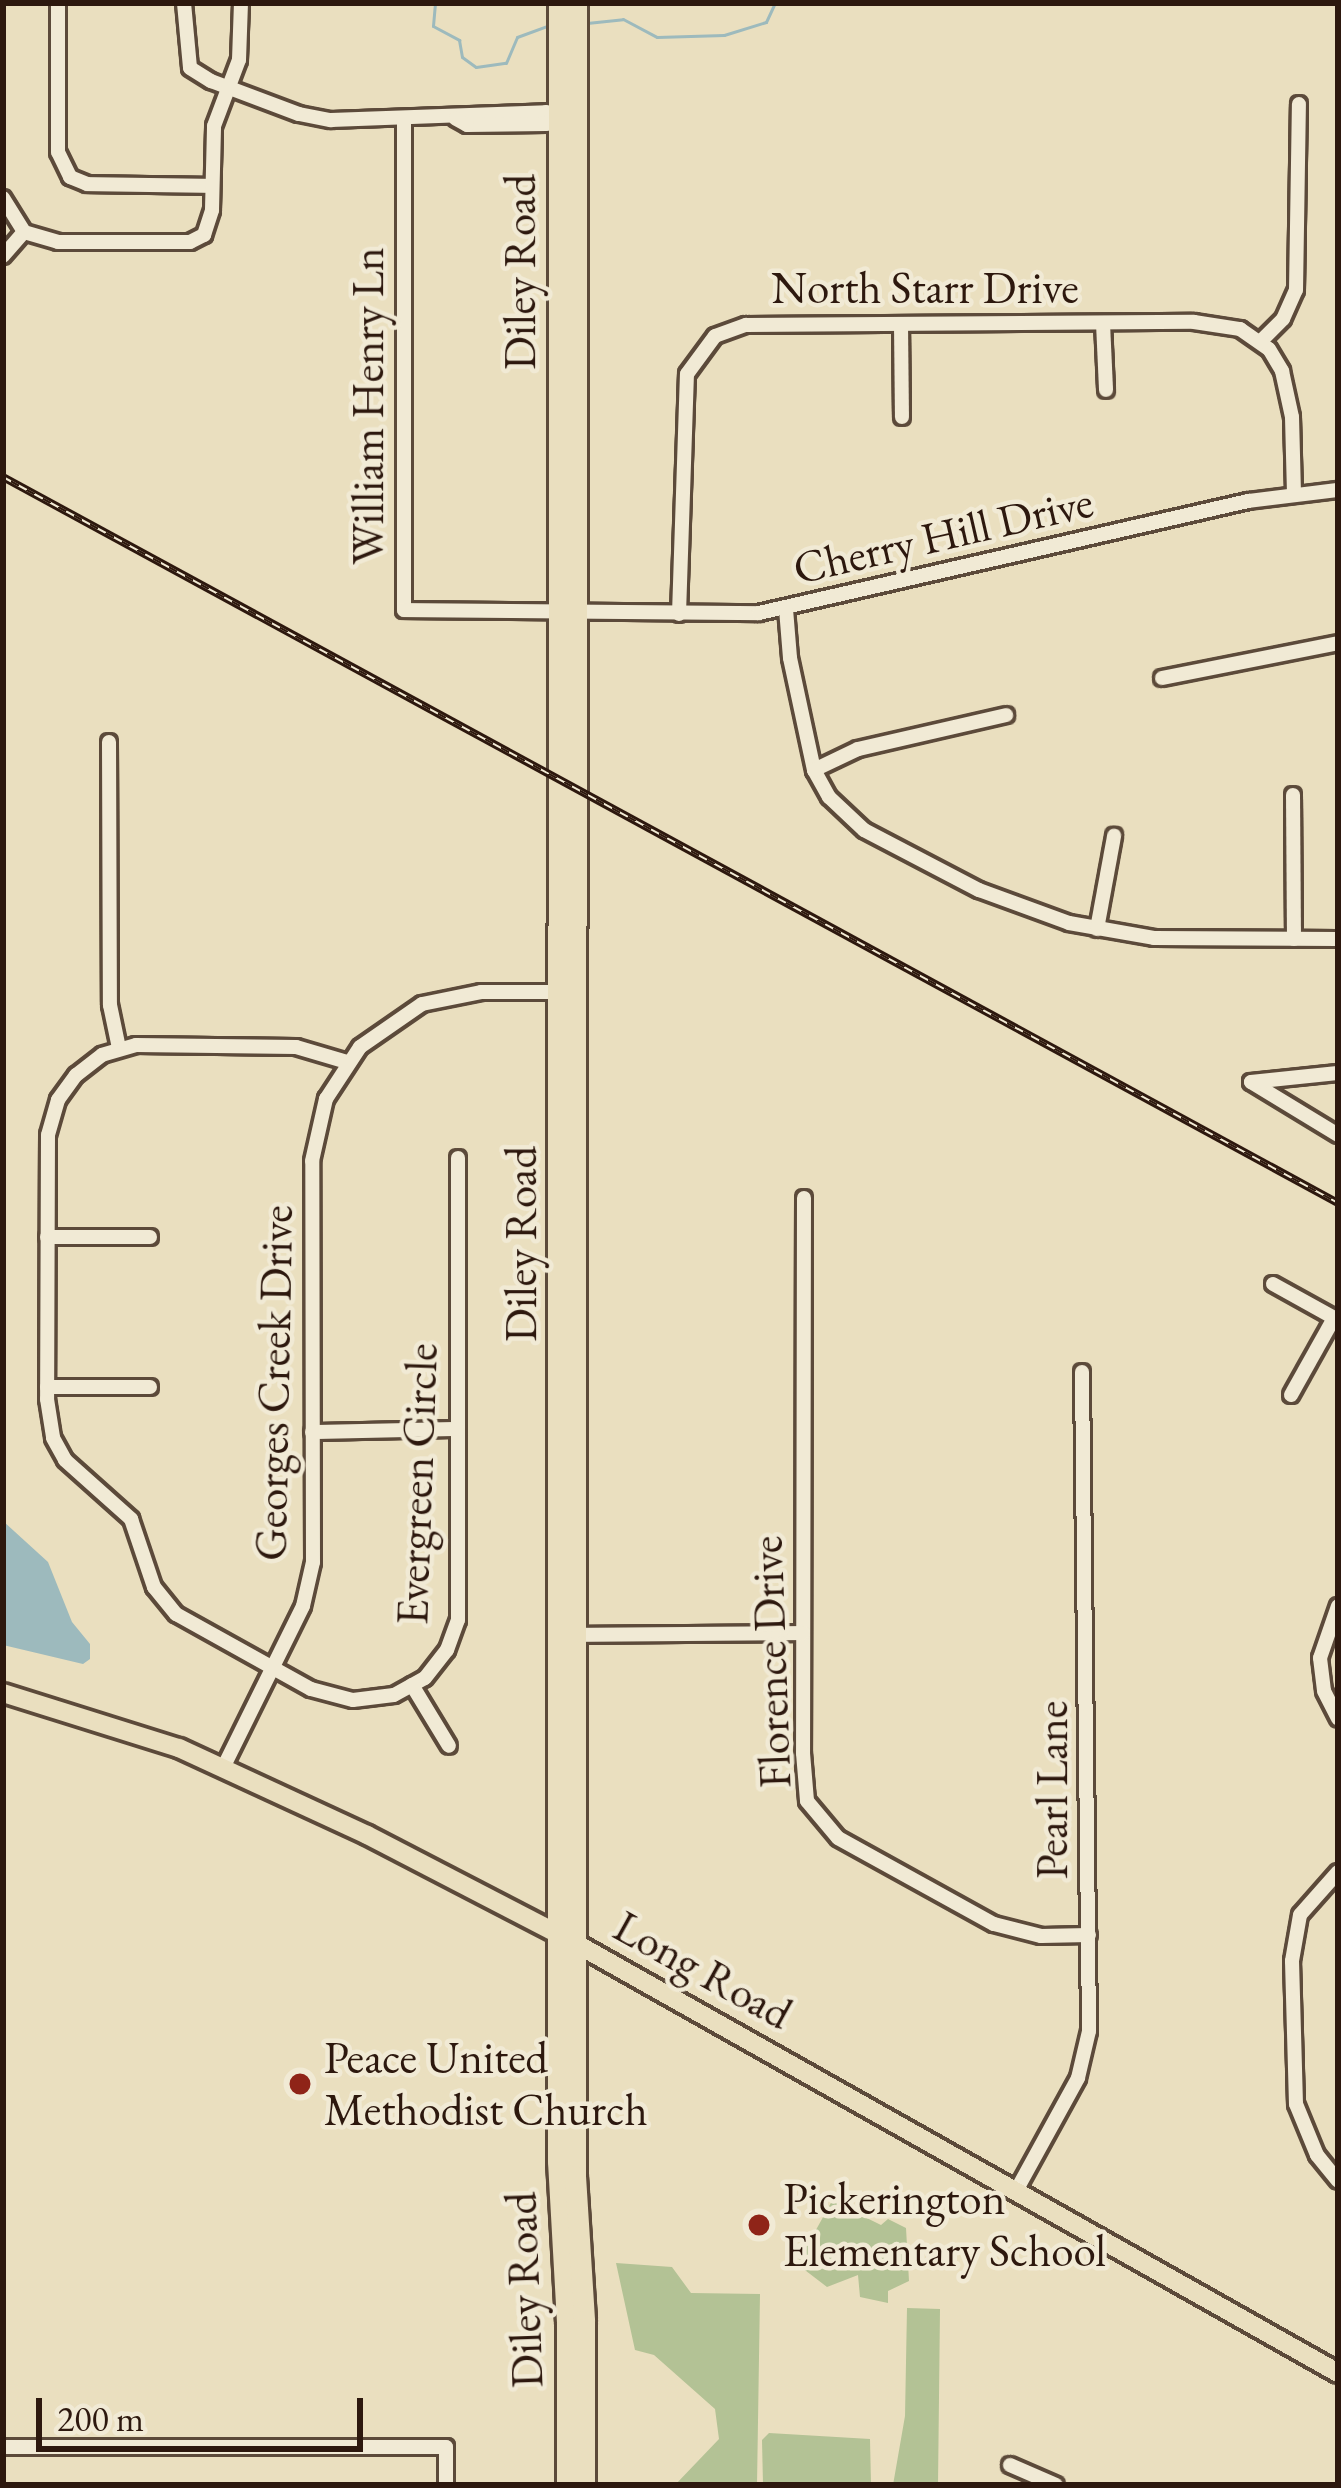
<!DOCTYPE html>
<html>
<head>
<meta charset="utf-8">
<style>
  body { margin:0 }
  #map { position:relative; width:1341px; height:2488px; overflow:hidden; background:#eadfbf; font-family:"EB Garamond",serif }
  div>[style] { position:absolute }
  .green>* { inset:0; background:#b3c295 }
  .water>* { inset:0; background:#9dbabd }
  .stream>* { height:3px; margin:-1.5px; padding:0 1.5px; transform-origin:1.5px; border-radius:1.5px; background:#9dbabd }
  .roads { filter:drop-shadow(3px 0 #5c4a3a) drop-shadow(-3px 0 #5c4a3a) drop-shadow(0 3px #5c4a3a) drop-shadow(0 -3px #5c4a3a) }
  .minor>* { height:14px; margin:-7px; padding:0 7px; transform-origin:7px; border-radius:7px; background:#f1ead5 }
  .major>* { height:18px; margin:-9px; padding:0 9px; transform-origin:9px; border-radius:9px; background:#eadfbf }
  .highway>* { height:21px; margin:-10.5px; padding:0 10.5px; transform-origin:10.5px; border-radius:10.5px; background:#eadfbf }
  .rail>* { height:8px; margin-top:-4px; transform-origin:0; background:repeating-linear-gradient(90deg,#f1ead5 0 9px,#2d180e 0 18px); box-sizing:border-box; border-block:3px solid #2d180e }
  .dots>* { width:33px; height:33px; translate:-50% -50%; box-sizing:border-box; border:6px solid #f1ead5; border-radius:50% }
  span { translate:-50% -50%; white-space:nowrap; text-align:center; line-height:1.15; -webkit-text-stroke:9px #f1ead5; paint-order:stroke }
  .street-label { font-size:45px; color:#2d180e }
  .poi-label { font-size:45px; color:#2d180e }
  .left { translate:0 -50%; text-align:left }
  .frame { position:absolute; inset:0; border:6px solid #2d180e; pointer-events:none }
  .scale { position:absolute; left:36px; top:2398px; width:327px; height:54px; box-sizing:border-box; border:6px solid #2d180e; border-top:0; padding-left:15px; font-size:36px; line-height:42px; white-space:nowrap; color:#2d180e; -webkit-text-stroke:9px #f1ead5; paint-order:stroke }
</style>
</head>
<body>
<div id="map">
  <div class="green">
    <i style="clip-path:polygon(832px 2201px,881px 2225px,888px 2219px,906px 2228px,909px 2281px,888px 2291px,888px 2303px,860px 2297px,858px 2275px,827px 2287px,797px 2264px)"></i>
    <i style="clip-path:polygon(616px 2263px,672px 2267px,691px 2293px,760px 2294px,757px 2485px,675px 2485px,719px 2439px,715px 2409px,654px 2355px,635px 2350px)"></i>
    <i style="clip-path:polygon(907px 2308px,940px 2309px,938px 2485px,893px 2485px,905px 2416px)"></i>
    <i style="clip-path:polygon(769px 2433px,870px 2439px,871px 2485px,763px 2485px,762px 2440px)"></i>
  </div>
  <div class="water">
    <i style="clip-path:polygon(3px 1521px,48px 1562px,72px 1622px,90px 1644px,90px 1659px,83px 1664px,3px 1645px)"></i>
  </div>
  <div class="stream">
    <i style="left:435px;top:3px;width:23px;rotate:95deg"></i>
    <i style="left:433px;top:26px;width:30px;rotate:28deg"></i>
    <i style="left:459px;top:40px;width:17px;rotate:80deg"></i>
    <i style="left:462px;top:57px;width:17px;rotate:36deg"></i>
    <i style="left:476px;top:67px;width:30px;rotate:-8deg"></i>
    <i style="left:506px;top:63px;width:28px;rotate:-67deg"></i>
    <i style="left:517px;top:37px;width:33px;rotate:-20deg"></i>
    <i style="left:587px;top:23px;width:36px;rotate:-6deg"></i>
    <i style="left:623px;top:19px;width:38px;rotate:28deg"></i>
    <i style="left:657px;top:37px;width:67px;rotate:-1.7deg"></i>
    <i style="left:724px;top:35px;width:44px;rotate:-17.2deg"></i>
    <i style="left:766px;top:22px;width:21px;rotate:-65deg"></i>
  </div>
  <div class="roads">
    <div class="minor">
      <i style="left:58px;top:3px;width:149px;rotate:90deg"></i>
      <i style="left:58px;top:152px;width:28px;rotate:64deg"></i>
      <i style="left:70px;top:177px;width:18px;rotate:22deg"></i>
      <i style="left:87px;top:184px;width:125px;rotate:0.9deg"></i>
      <i style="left:184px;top:3px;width:65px;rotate:84.7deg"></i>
      <i style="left:190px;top:68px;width:25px;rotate:32deg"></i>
      <i style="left:211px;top:81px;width:94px;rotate:20.6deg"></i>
      <i style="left:299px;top:114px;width:33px;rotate:11deg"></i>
      <i style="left:331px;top:120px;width:215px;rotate:-2.1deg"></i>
      <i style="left:546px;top:112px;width:9px;rotate:41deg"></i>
      <i style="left:553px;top:118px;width:9px;rotate:139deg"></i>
      <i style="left:546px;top:124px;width:79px;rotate:179.3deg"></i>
      <i style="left:467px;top:125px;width:13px;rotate:-151deg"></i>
      <i style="left:404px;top:119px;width:491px;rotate:90deg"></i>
      <i style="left:404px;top:610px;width:355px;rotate:0.5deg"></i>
      <i style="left:759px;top:613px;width:502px;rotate:-12.9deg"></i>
      <i style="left:1248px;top:501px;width:91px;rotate:-7deg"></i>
      <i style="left:3px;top:198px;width:40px;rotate:58deg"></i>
      <i style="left:24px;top:232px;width:35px;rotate:16deg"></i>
      <i style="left:58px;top:242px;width:132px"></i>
      <i style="left:190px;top:242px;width:16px;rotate:-27deg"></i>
      <i style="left:204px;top:235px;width:26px;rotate:-72deg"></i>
      <i style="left:212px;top:210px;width:84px;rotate:-88.6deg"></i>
      <i style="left:214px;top:126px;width:71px;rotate:-69.3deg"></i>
      <i style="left:239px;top:60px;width:57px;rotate:-88deg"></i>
      <i style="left:3px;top:256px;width:32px;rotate:-49deg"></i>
      <i style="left:1103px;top:323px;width:67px;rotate:87.4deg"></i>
      <i style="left:901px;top:324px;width:93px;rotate:89.4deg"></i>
      <i style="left:1261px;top:341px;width:31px;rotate:-45deg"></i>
      <i style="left:1283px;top:319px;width:32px;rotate:-66deg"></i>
      <i style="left:1296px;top:290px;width:186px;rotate:-89.1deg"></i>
      <i style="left:786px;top:609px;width:49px;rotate:85.3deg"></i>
      <i style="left:790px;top:658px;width:115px;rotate:77.9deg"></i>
      <i style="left:814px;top:770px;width:31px;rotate:61deg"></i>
      <i style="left:829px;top:797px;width:48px;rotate:43.3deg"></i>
      <i style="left:864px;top:830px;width:130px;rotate:27.6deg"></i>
      <i style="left:979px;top:890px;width:96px;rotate:20.1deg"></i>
      <i style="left:1069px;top:923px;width:86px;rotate:10deg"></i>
      <i style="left:1154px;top:938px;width:184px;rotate:0.3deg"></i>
      <i style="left:679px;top:614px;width:240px;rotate:-88.1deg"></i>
      <i style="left:687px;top:374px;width:47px;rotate:-53.6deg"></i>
      <i style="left:715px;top:336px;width:33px;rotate:-20deg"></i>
      <i style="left:746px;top:325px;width:448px;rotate:-0.4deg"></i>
      <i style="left:1194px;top:322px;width:47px;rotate:8.7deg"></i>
      <i style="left:1240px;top:329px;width:35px;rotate:35deg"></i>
      <i style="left:1269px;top:349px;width:26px;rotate:59deg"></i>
      <i style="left:1282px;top:371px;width:47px;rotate:77.7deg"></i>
      <i style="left:1292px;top:417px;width:76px;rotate:88.5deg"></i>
      <i style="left:1162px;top:678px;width:179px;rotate:-11.2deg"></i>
      <i style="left:109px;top:742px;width:263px;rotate:89.8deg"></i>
      <i style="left:110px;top:1005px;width:44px;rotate:78.2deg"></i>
      <i style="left:814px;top:770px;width:49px;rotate:-25.5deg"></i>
      <i style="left:858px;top:749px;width:152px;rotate:-12.9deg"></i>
      <i style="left:1293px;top:795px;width:144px;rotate:89.6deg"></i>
      <i style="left:1097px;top:929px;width:95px;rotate:-79.6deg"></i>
      <i style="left:347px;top:1062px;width:53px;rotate:-163.6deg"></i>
      <i style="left:296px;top:1047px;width:160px;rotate:-179.3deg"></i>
      <i style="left:136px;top:1045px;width:35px;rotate:164deg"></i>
      <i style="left:102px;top:1055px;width:33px;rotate:142deg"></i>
      <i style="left:76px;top:1075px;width:31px;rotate:126deg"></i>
      <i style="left:58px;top:1100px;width:36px;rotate:106deg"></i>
      <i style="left:48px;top:1135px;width:264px;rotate:90.2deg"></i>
      <i style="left:47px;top:1399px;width:39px;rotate:81deg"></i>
      <i style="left:53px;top:1438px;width:25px;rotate:61deg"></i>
      <i style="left:65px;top:1460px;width:89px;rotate:41.8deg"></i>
      <i style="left:131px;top:1519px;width:72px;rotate:71.3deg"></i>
      <i style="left:154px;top:1587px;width:35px;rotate:51deg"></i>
      <i style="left:176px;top:1614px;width:154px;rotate:29.1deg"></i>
      <i style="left:311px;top:1689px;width:43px;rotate:14.7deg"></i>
      <i style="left:353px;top:1700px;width:41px;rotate:-7deg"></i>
      <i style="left:394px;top:1695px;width:35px;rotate:-29deg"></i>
      <i style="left:425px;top:1678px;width:36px;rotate:-52deg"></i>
      <i style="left:447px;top:1650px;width:32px;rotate:-70deg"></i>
      <i style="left:458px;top:1620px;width:462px;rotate:-90deg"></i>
      <i style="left:1251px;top:1082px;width:102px;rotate:31.3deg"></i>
      <i style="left:1251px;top:1082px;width:87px;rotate:-5.9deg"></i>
      <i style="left:804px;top:1198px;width:555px;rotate:90.1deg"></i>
      <i style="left:803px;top:1753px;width:48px;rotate:85.2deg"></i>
      <i style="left:807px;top:1801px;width:48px;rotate:50deg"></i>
      <i style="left:838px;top:1838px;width:178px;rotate:28.9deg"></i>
      <i style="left:994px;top:1924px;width:49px;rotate:14.3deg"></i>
      <i style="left:1041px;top:1936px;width:48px;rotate:-1.2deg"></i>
      <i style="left:47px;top:1237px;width:103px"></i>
      <i style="left:1273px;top:1284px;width:74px;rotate:29deg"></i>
      <i style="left:47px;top:1387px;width:103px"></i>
      <i style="left:1291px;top:1395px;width:88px;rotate:-60.8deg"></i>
      <i style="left:312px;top:1432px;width:146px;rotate:-1.2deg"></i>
      <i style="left:1338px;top:1606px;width:55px;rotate:109.1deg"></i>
      <i style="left:1320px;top:1658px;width:33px;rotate:83deg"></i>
      <i style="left:1324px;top:1691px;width:31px;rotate:63deg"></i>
      <i style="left:570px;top:1635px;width:233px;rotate:-0.5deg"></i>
      <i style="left:412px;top:1685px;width:71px;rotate:58.8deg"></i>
      <i style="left:224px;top:1766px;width:178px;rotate:-63.7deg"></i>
      <i style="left:303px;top:1606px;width:45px;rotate:-77.2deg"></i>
      <i style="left:313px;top:1562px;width:401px;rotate:-90.1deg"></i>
      <i style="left:312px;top:1161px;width:64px;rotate:-77.3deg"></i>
      <i style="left:326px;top:1099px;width:62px;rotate:-56.8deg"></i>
      <i style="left:360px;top:1047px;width:75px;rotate:-34.7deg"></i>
      <i style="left:422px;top:1004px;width:60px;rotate:-11.5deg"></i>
      <i style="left:481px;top:992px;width:86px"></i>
      <i style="left:1338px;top:1872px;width:57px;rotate:131.5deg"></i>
      <i style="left:1300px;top:1915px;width:47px;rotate:99.9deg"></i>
      <i style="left:1292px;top:1961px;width:143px;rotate:88.4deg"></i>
      <i style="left:1296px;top:2104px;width:55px;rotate:67.6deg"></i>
      <i style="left:1317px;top:2155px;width:33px;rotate:51deg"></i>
      <i style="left:1016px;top:2191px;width:129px;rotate:-61.2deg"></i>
      <i style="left:1078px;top:2078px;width:48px;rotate:-76.8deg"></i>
      <i style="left:1089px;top:2031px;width:659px;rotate:-90.61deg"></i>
      <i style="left:3px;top:2447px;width:443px"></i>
      <i style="left:446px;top:2447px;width:38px;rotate:90deg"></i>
      <i style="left:1010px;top:2465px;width:50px;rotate:23.5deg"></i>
    </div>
    <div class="major">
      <i style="left:3px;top:1693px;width:184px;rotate:17.4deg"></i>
      <i style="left:179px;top:1748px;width:207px;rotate:24.8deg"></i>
      <i style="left:367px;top:1835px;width:234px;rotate:27.4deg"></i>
      <i style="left:575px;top:1943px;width:876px;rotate:29.4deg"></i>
    </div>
    <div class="highway">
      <i style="left:559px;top:3px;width:2158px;rotate:90.03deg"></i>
      <i style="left:558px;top:2161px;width:162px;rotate:86.8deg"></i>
      <i style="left:567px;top:2323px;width:162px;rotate:90deg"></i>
      <i style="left:576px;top:3px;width:2173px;rotate:90.03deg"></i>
      <i style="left:575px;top:2176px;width:145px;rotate:86.4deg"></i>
      <i style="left:584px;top:2321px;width:164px;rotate:90deg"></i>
    </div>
  </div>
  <div class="rail">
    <i style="left:3px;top:477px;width:1520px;rotate:28.54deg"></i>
  </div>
  <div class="dots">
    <i style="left:300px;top:2084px;background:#8f2418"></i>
    <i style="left:759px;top:2225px;background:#8f2418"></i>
  </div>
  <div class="street-label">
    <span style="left:520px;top:272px;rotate:-90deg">Diley Road</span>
    <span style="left:925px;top:288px">North Starr Drive</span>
    <span style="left:368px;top:406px;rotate:-90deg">William Henry Ln</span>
    <span style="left:943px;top:535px;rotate:-13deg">Cherry Hill Drive</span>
    <span style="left:521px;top:1244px;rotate:-90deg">Diley Road</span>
    <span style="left:274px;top:1383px;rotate:-89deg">Georges Creek Drive</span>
    <span style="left:417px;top:1484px;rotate:-88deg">Evergreen Circle</span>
    <span style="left:771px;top:1662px;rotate:-92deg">Florence Drive</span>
    <span style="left:1052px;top:1790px;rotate:-90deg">Pearl Lane</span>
    <span style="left:703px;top:1970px;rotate:29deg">Long Road</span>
    <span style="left:524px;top:2290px;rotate:-92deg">Diley Road</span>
  </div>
  <div class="poi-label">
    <span class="left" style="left:324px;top:2084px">Peace United<br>Methodist Church</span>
    <span class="left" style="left:783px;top:2225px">Pickerington<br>Elementary School</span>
  </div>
  <div class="frame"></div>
  <div class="scale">200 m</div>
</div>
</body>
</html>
